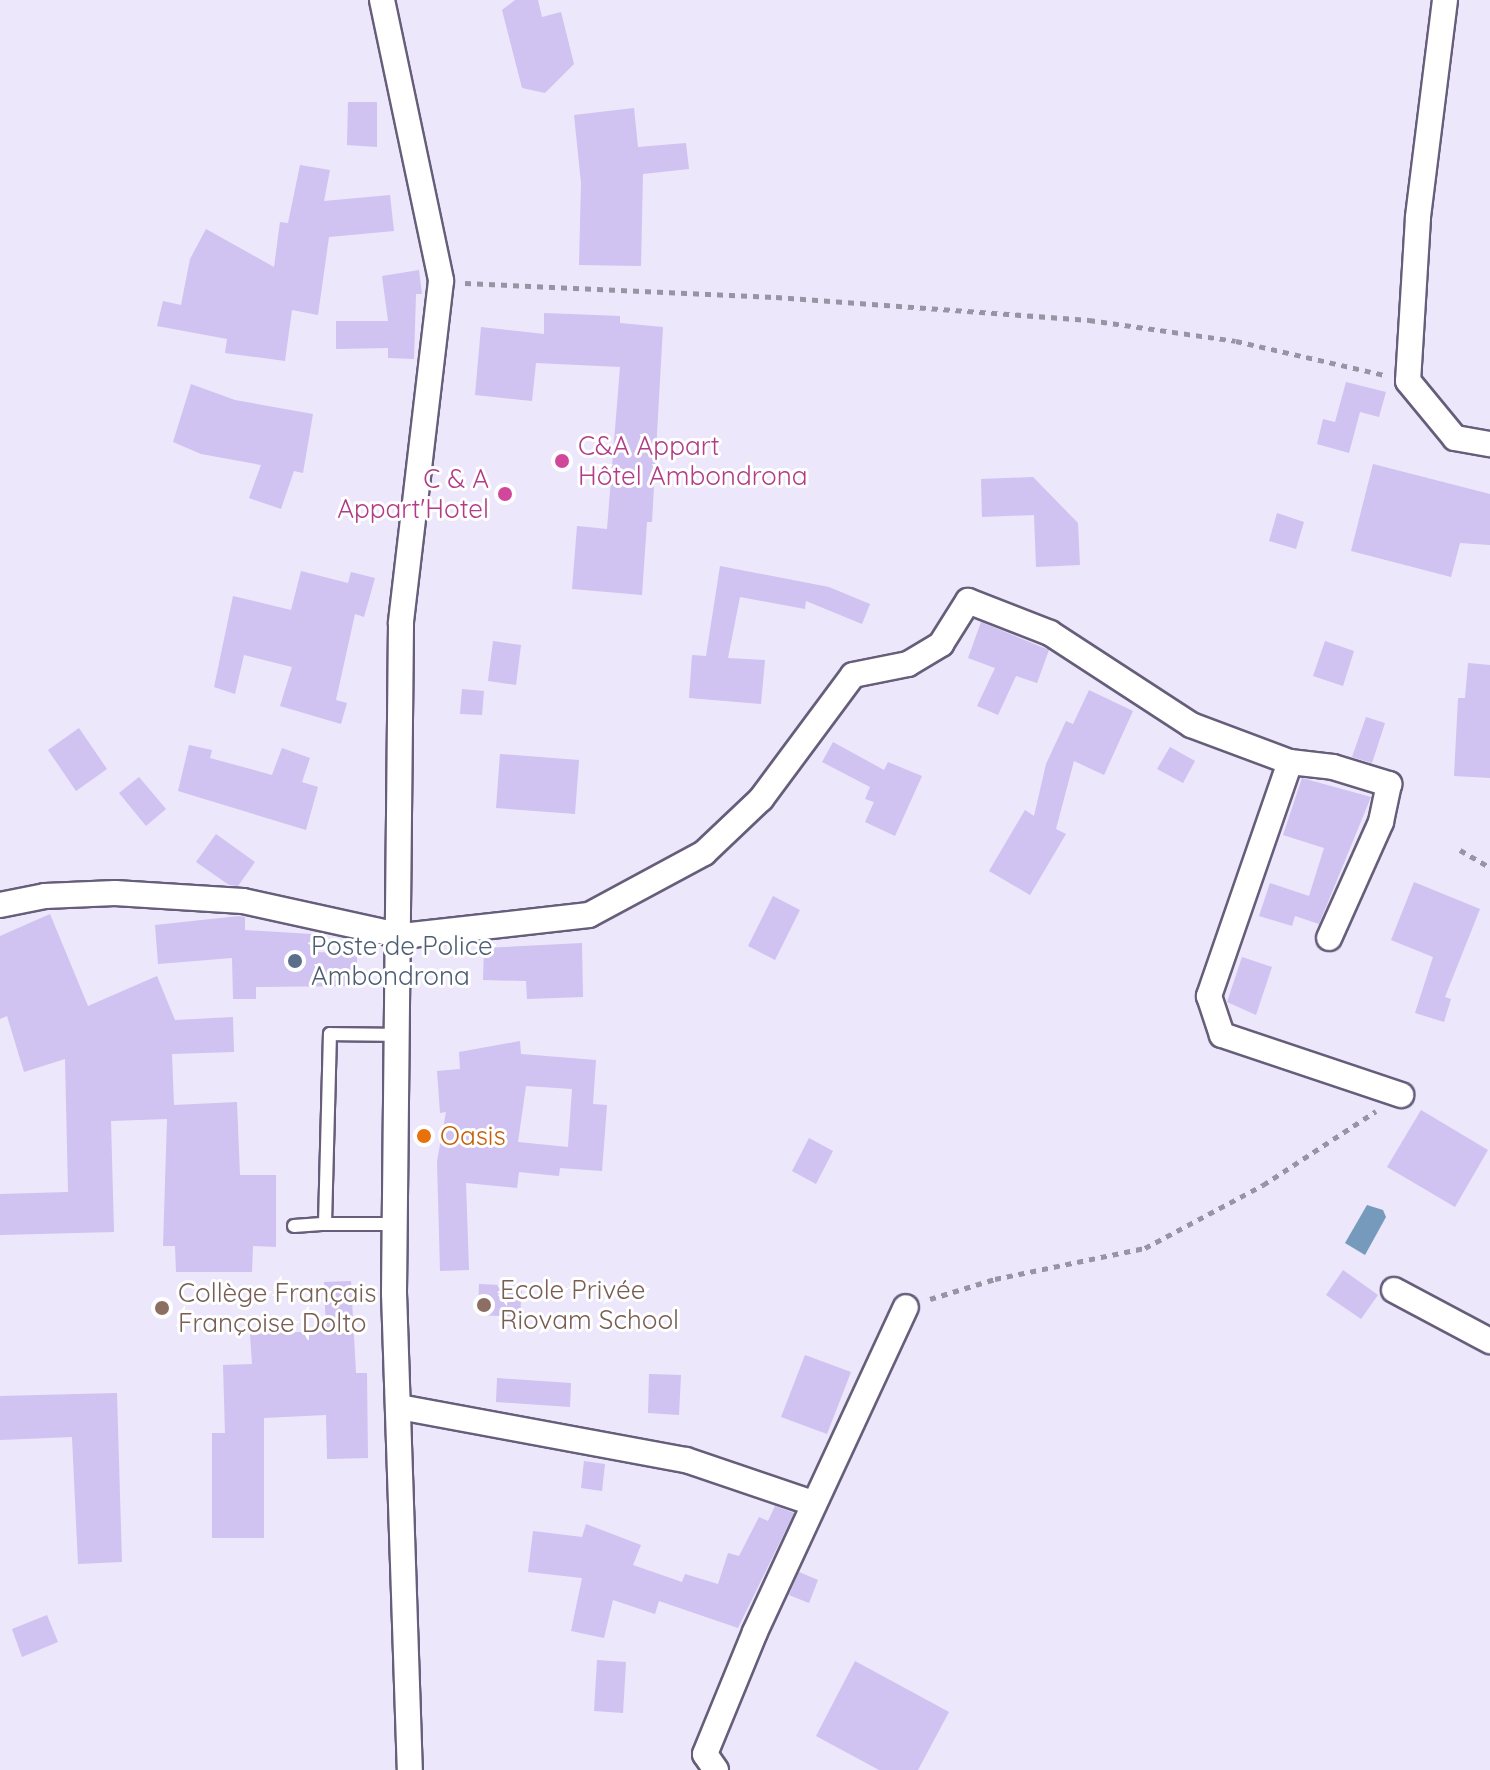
<!DOCTYPE html>
<html>
<head>
<meta charset="utf-8">
<style>
  body { margin:0 }
  #map { position:relative; width:1490px; height:1770px; overflow:hidden; background:#ece7fa; font-family:Quicksand,sans-serif }
  div>[style] { position:absolute }
  .water>* { inset:0; background:#759abc }
  .building>* { inset:0; background:#d0c2f1 }
  .path>* { height:5px; margin-top:-2.5px; transform-origin:0; background:repeating-linear-gradient(90deg,#9894a3 0 6px,transparent 0 12px) }
  .roads { filter:drop-shadow(2px 0 #665e7a) drop-shadow(-2px 0 #665e7a) drop-shadow(0 2px #665e7a) drop-shadow(0 -2px #665e7a) }
  .lane>* { height:12px; margin:-6px; padding:0 6px; transform-origin:6px; border-radius:6px; background:#fff }
  .street>* { height:24px; margin:-12px; padding:0 12px; transform-origin:12px; border-radius:12px; background:#fff }
  .dots>* { width:22px; height:22px; translate:-50% -50%; box-sizing:border-box; border:4px solid #fff; border-radius:50% }
  span { translate:-50% -50%; white-space:nowrap; text-align:center; line-height:1.15; -webkit-text-stroke:6px #fff; paint-order:stroke }
  .hotel-label { font-size:26px; color:#b23c85 }
  .left { translate:0 -50%; text-align:left }
  .right { translate:-100% -50%; text-align:right }
  .service-label { font-size:26px; color:#4e5e75 }
  .food-label { font-size:26px; color:#c56008 }
  .education-label { font-size:26px; color:#785e54 }
</style>
</head>
<body>
<div id="map">
  <div class="water">
    <i style="clip-path:polygon(1367px 1205px,1383px 1210px,1386px 1217px,1365px 1255px,1345px 1243px)"></i>
  </div>
  <div class="building">
    <i style="clip-path:polygon(515px 0,538px 0,542px 17px,561px 12px,574px 64px,545px 93px,522px 88px,502px 10px)"></i>
    <i style="clip-path:polygon(348px 102px,377px 102px,377px 147px,347px 145px)"></i>
    <i style="clip-path:polygon(634px 108px,638px 147px,686px 143px,689px 169px,643px 174px,641px 266px,579px 265px,581px 183px,574px 115px)"></i>
    <i style="clip-path:polygon(300px 165px,330px 170px,324px 201px,390px 195px,394px 231px,329px 237px,318px 315px,292px 310px,285px 361px,225px 353px,227px 339px,157px 326px,163px 301px,181px 305px,190px 259px,206px 229px,274px 267px,280px 222px,288px 223px)"></i>
    <i style="clip-path:polygon(419px 270px,422px 294px,416px 294px,414px 359px,388px 358px,388px 348px,336px 349px,336px 321px,388px 321px,382px 276px)"></i>
    <i style="clip-path:polygon(544px 313px,620px 316px,620px 323px,663px 327px,652px 522px,647px 522px,642px 595px,572px 589px,577px 526px,607px 529px,620px 367px,536px 363px,532px 401px,475px 395px,481px 327px,544px 334px)"></i>
    <i style="clip-path:polygon(1346px 382px,1386px 392px,1379px 417px,1360px 412px,1349px 453px,1317px 444px,1323px 419px,1335px 422px)"></i>
    <i style="clip-path:polygon(191px 384px,235px 400px,313px 414px,303px 473px,294px 471px,281px 509px,249px 498px,261px 465px,201px 454px,173px 442px)"></i>
    <i style="clip-path:polygon(1373px 464px,1490px 494px,1490px 545px,1460px 543px,1451px 577px,1351px 551px)"></i>
    <i style="clip-path:polygon(1033px 477px,1078px 523px,1080px 565px,1036px 567px,1034px 515px,982px 517px,981px 479px)"></i>
    <i style="clip-path:polygon(1277px 513px,1304px 522px,1296px 549px,1269px 541px)"></i>
    <i style="clip-path:polygon(720px 566px,829px 587px,870px 604px,862px 624px,806px 601px,805px 609px,740px 597px,728px 658px,765px 660px,761px 704px,689px 698px,692px 655px,706px 656px)"></i>
    <i style="clip-path:polygon(301px 571px,348px 583px,351px 572px,375px 578px,364px 617px,355px 614px,336px 700px,347px 703px,341px 724px,280px 706px,292px 667px,244px 655px,235px 694px,214px 687px,233px 596px,291px 610px)"></i>
    <i style="clip-path:polygon(981px 622px,1049px 650px,1037px 683px,1016px 676px,998px 715px,977px 706px,995px 668px,968px 658px)"></i>
    <i style="clip-path:polygon(493px 641px,521px 645px,516px 685px,488px 681px)"></i>
    <i style="clip-path:polygon(1325px 641px,1354px 651px,1343px 686px,1313px 676px)"></i>
    <i style="clip-path:polygon(1468px 663px,1490px 665px,1490px 778px,1454px 776px,1458px 698px,1465px 698px)"></i>
    <i style="clip-path:polygon(462px 689px,484px 691px,482px 715px,460px 714px)"></i>
    <i style="clip-path:polygon(1089px 690px,1133px 711px,1104px 775px,1074px 761px,1056px 829px,1066px 834px,1030px 895px,989px 871px,1025px 810px,1034px 816px,1046px 764px,1066px 721px,1073px 724px)"></i>
    <i style="clip-path:polygon(1366px 717px,1385px 723px,1372px 763px,1352px 757px)"></i>
    <i style="clip-path:polygon(79px 728px,107px 769px,76px 791px,48px 750px)"></i>
    <i style="clip-path:polygon(833px 742px,884px 770px,888px 762px,922px 776px,895px 836px,865px 822px,874px 802px,865px 799px,870px 787px,822px 762px)"></i>
    <i style="clip-path:polygon(189px 745px,212px 750px,210px 758px,272px 775px,282px 748px,310px 758px,302px 782px,318px 787px,306px 830px,178px 791px)"></i>
    <i style="clip-path:polygon(1170px 747px,1195px 761px,1183px 783px,1157px 769px)"></i>
    <i style="clip-path:polygon(500px 754px,579px 760px,575px 814px,496px 808px)"></i>
    <i style="clip-path:polygon(139px 777px,166px 809px,146px 826px,119px 793px)"></i>
    <i style="clip-path:polygon(1302px 778px,1371px 797px,1319px 924px,1295px 916px,1292px 926px,1259px 916px,1270px 883px,1309px 896px,1324px 848px,1283px 835px)"></i>
    <i style="clip-path:polygon(216px 834px,255px 862px,238px 886px,229px 885px,196px 862px)"></i>
    <i style="clip-path:polygon(1414px 882px,1480px 909px,1445px 997px,1451px 999px,1444px 1022px,1415px 1013px,1433px 957px,1391px 940px)"></i>
    <i style="clip-path:polygon(773px 896px,800px 910px,775px 960px,748px 946px)"></i>
    <i style="clip-path:polygon(50px 914px,88px 1006px,157px 976px,175px 1020px,233px 1017px,234px 1052px,172px 1054px,174px 1105px,237px 1102px,240px 1175px,276px 1175px,276px 1247px,253px 1246px,252px 1272px,176px 1272px,175px 1246px,163px 1246px,167px 1119px,111px 1121px,114px 1232px,0 1235px,0 1194px,68px 1192px,65px 1059px,24px 1072px,7px 1016px,0 1019px,0 936px)"></i>
    <i style="clip-path:polygon(239px 916px,245px 917px,245px 930px,311px 934px,310px 952px,357px 953px,357px 986px,256px 987px,256px 999px,233px 999px,232px 958px,158px 964px,155px 925px)"></i>
    <i style="clip-path:polygon(582px 943px,583px 997px,527px 999px,526px 981px,483px 980px,484px 948px)"></i>
    <i style="clip-path:polygon(1242px 957px,1272px 967px,1256px 1015px,1227px 1002px)"></i>
    <i style="clip-path:polygon(evenodd,520px 1041px,521px 1054px,596px 1060px,593px 1104px,607px 1105px,602px 1171px,560px 1168px,559px 1176px,519px 1172px,517px 1188px,466px 1183px,469px 1270px,440px 1271px,437px 1161px,446px 1112px,440px 1113px,437px 1071px,460px 1069px,459px 1052px,520px 1041px,526px 1086px,572px 1089px,568px 1147px,518px 1142px,526px 1086px)"></i>
    <i style="clip-path:polygon(1421px 1110px,1488px 1150px,1455px 1207px,1387px 1167px)"></i>
    <i style="clip-path:polygon(809px 1138px,833px 1151px,816px 1184px,792px 1171px)"></i>
    <i style="clip-path:polygon(1343px 1270px,1378px 1295px,1361px 1319px,1326px 1295px)"></i>
    <i style="clip-path:polygon(351px 1281px,356px 1373px,367px 1373px,368px 1458px,327px 1459px,326px 1415px,264px 1418px,264px 1538px,212px 1538px,212px 1433px,225px 1433px,223px 1365px,252px 1364px,250px 1334px,326px 1331px,324px 1282px)"></i>
    <i style="clip-path:polygon(479px 1284px,522px 1286px,520px 1317px,478px 1315px)"></i>
    <i style="clip-path:polygon(805px 1355px,851px 1372px,827px 1434px,781px 1417px)"></i>
    <i style="clip-path:polygon(649px 1374px,681px 1375px,679px 1415px,648px 1413px)"></i>
    <i style="clip-path:polygon(497px 1378px,571px 1383px,570px 1407px,496px 1402px)"></i>
    <i style="clip-path:polygon(117px 1393px,122px 1562px,78px 1564px,72px 1437px,0 1440px,0 1396px)"></i>
    <i style="clip-path:polygon(584px 1461px,605px 1464px,602px 1491px,581px 1488px)"></i>
    <i style="clip-path:polygon(775px 1506px,794px 1513px,738px 1628px,659px 1601px,655px 1614px,613px 1600px,604px 1638px,571px 1631px,582px 1578px,528px 1572px,533px 1531px,582px 1537px,586px 1524px,641px 1545px,633px 1565px,682px 1582px,685px 1574px,718px 1584px,728px 1553px,739px 1556px,759px 1517px,768px 1521px)"></i>
    <i style="clip-path:polygon(799px 1572px,818px 1580px,809px 1603px,789px 1595px)"></i>
    <i style="clip-path:polygon(47px 1615px,58px 1642px,22px 1657px,12px 1629px)"></i>
    <i style="clip-path:polygon(597px 1660px,626px 1662px,623px 1713px,594px 1711px)"></i>
    <i style="clip-path:polygon(855px 1661px,949px 1712px,918px 1770px,879px 1770px,816px 1736px)"></i>
  </div>
  <div class="path">
    <i style="left:465px;top:283px;width:311px;rotate:2.6deg"></i>
    <i style="left:776px;top:297px;width:314px;rotate:4.2deg"></i>
    <i style="left:1089px;top:320px;width:148px;rotate:8.1deg"></i>
    <i style="left:1236px;top:341px;width:153px;rotate:12.9deg"></i>
    <i style="left:1460px;top:850px;width:34px;rotate:30deg"></i>
    <i style="left:930px;top:1299px;width:68px;rotate:-17.1deg"></i>
    <i style="left:995px;top:1279px;width:153px;rotate:-11.7deg"></i>
    <i style="left:1145px;top:1248px;width:134px;rotate:-28.1deg"></i>
    <i style="left:1263px;top:1185px;width:135px;rotate:-33.2deg"></i>
  </div>
  <div class="roads">
    <div class="lane">
      <i style="left:396px;top:1224px;width:71px;rotate:180deg"></i>
      <i style="left:325px;top:1224px;width:190px;rotate:-88.5deg"></i>
      <i style="left:330px;top:1034px;width:70px;rotate:0.8deg"></i>
      <i style="left:294px;top:1226px;width:31px;rotate:-4deg"></i>
    </div>
    <div class="street">
      <i style="left:382px;top:0;width:287px;rotate:78.1deg"></i>
      <i style="left:441px;top:281px;width:345px;rotate:96.7deg"></i>
      <i style="left:401px;top:624px;width:669px;rotate:90.6deg"></i>
      <i style="left:394px;top:1293px;width:477px;rotate:88.1deg"></i>
      <i style="left:1445px;top:0;width:220px;rotate:97.1deg"></i>
      <i style="left:1418px;top:218px;width:163px;rotate:93.5deg"></i>
      <i style="left:1408px;top:381px;width:74px;rotate:50.5deg"></i>
      <i style="left:1455px;top:438px;width:36px;rotate:10deg"></i>
      <i style="left:1290px;top:762px;width:248px;rotate:109.1deg"></i>
      <i style="left:1209px;top:996px;width:41px;rotate:71.6deg"></i>
      <i style="left:1222px;top:1035px;width:189px;rotate:18.5deg"></i>
      <i style="left:0;top:905px;width:46px;rotate:-11.3deg"></i>
      <i style="left:45px;top:896px;width:70px;rotate:-2.5deg"></i>
      <i style="left:115px;top:893px;width:128px;rotate:3.6deg"></i>
      <i style="left:243px;top:901px;width:163px;rotate:12.4deg"></i>
      <i style="left:402px;top:936px;width:188px;rotate:-6.4deg"></i>
      <i style="left:589px;top:915px;width:131px;rotate:-28.3deg"></i>
      <i style="left:704px;top:853px;width:79px;rotate:-43.5deg"></i>
      <i style="left:761px;top:799px;width:154px;rotate:-53.4deg"></i>
      <i style="left:853px;top:675px;width:56px;rotate:-11.3deg"></i>
      <i style="left:908px;top:664px;width:39px;rotate:-31deg"></i>
      <i style="left:941px;top:644px;width:51px;rotate:-57.9deg"></i>
      <i style="left:968px;top:601px;width:88px;rotate:21.3deg"></i>
      <i style="left:1050px;top:633px;width:168px;rotate:33.1deg"></i>
      <i style="left:1191px;top:725px;width:106px;rotate:20.5deg"></i>
      <i style="left:1290px;top:762px;width:43px;rotate:6.6deg"></i>
      <i style="left:1333px;top:767px;width:59px;rotate:16.9deg"></i>
      <i style="left:1389px;top:784px;width:39px;rotate:102deg"></i>
      <i style="left:1381px;top:822px;width:127px;rotate:114.1deg"></i>
      <i style="left:1394px;top:1290px;width:109px;rotate:28deg"></i>
      <i style="left:399px;top:1407px;width:292px;rotate:10.5deg"></i>
      <i style="left:686px;top:1460px;width:133px;rotate:18.8deg"></i>
      <i style="left:716px;top:1770px;width:19px;rotate:-125deg"></i>
      <i style="left:705px;top:1754px;width:132px;rotate:-67.7deg"></i>
      <i style="left:755px;top:1632px;width:358px;rotate:-65.1deg"></i>
    </div>
  </div>
  <div class="dots">
    <i style="left:562px;top:461px;background:#d1479c"></i>
    <i style="left:505px;top:494px;background:#d1479c"></i>
    <i style="left:295px;top:961px;background:#5c6f8a"></i>
    <i style="left:424px;top:1136px;background:#e8710a"></i>
    <i style="left:484px;top:1305px;background:#8d6e63"></i>
    <i style="left:162px;top:1308px;background:#8d6e63"></i>
  </div>
  <div class="hotel-label">
    <span class="left" style="left:578px;top:461px">C&amp;A Appart<br>Hôtel Ambondrona</span>
    <span class="right" style="left:489px;top:494px">C &amp; A<br>Appart'Hotel</span>
  </div>
  <div class="service-label">
    <span class="left" style="left:311px;top:961px">Poste de Police<br>Ambondrona</span>
  </div>
  <div class="food-label">
    <span class="left" style="left:440px;top:1136px">Oasis</span>
  </div>
  <div class="education-label">
    <span class="left" style="left:500px;top:1305px">Ecole Privée<br>Riovam School</span>
    <span class="left" style="left:178px;top:1308px">Collège Français<br>Françoise Dolto</span>
  </div>
</div>
</body>
</html>
